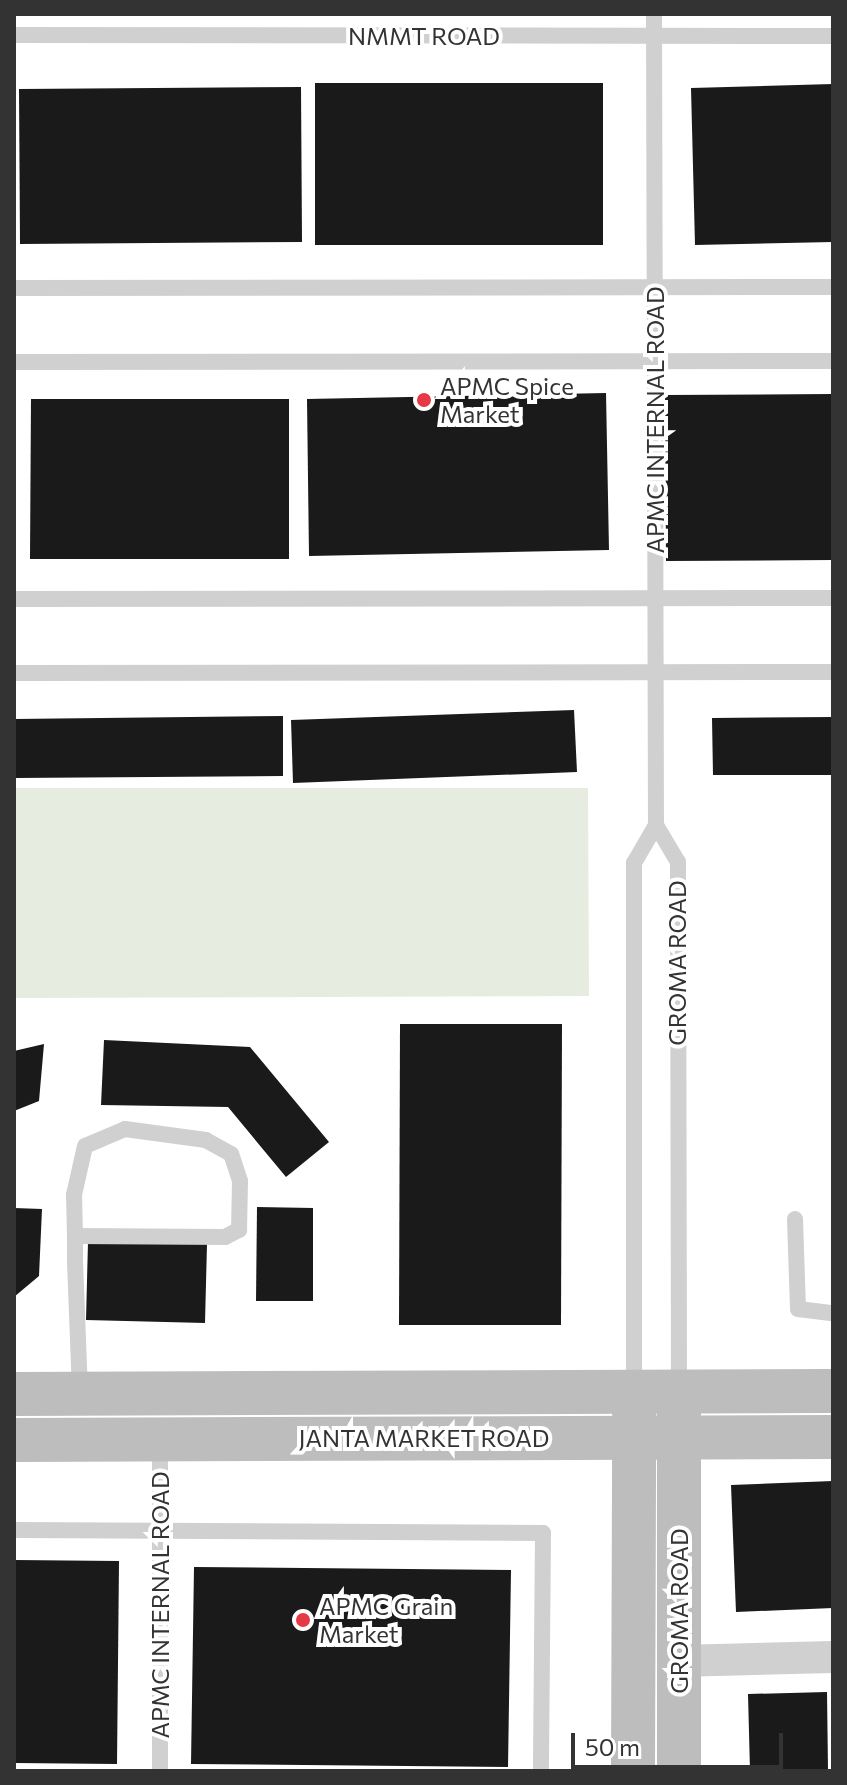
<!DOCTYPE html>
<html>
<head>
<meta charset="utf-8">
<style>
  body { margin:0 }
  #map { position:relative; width:847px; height:1785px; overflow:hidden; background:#fff; font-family:Commissioner,sans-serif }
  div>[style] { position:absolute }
  .green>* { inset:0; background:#e6ecdf }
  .building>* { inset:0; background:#1a1a1a }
  .service>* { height:16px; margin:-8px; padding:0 8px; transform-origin:8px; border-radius:8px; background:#d0d0d0 }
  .minor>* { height:32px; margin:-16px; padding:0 16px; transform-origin:16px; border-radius:16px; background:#d0d0d0 }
  .secondary>* { height:44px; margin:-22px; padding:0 22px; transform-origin:22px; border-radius:22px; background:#bdbdbd }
  .dots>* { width:22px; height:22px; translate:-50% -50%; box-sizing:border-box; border:4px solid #fff; border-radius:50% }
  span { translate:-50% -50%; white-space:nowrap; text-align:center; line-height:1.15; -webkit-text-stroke:8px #fff; paint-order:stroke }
  .street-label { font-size:24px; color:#333 }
  .poi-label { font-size:24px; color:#333 }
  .left { translate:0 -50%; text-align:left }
  .frame { position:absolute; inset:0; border:16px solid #333; pointer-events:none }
  .scale { position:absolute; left:571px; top:1733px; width:212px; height:36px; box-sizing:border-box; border:4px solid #333; border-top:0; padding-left:10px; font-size:24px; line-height:28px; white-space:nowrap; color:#333; -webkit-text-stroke:6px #fff; paint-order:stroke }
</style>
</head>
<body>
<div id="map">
  <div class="green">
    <i style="clip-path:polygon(14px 788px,588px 788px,589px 996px,14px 998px)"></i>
  </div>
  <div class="building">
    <i style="clip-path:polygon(315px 83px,603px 83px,603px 245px,315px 245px)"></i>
    <i style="clip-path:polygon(833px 84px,833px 242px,695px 245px,691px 88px)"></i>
    <i style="clip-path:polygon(301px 87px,302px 242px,20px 244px,19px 89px)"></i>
    <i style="clip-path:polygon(606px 393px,609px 550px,309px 556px,307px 399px)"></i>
    <i style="clip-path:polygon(833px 394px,833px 560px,666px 561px,665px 395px)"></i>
    <i style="clip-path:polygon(31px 399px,289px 399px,289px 559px,30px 559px)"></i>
    <i style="clip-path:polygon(574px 710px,577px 772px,293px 783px,291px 720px)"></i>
    <i style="clip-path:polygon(283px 716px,283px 776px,14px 778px,14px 719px)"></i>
    <i style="clip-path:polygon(833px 717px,833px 775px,713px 775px,712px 718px)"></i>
    <i style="clip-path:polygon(400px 1024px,562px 1024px,561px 1325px,399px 1325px)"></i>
    <i style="clip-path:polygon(104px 1040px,250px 1047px,329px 1142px,286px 1177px,228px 1107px,101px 1105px)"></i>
    <i style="clip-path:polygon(44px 1044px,39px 1101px,14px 1111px,14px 1051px)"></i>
    <i style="clip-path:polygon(257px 1207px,313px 1208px,313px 1301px,256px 1301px)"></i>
    <i style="clip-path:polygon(14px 1208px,42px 1209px,39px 1276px,14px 1297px)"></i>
    <i style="clip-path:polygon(88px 1242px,207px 1244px,205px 1323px,86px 1320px)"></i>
    <i style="clip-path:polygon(833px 1481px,833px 1608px,736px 1612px,731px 1485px)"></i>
    <i style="clip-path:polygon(14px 1560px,119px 1561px,117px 1764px,14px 1763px)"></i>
    <i style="clip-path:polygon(194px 1567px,511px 1570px,508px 1767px,191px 1764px)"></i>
    <i style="clip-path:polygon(827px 1692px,828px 1771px,750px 1771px,748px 1694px)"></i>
  </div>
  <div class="service">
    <i style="left:654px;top:14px;width:811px;rotate:89.86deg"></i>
    <i style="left:14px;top:35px;width:819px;rotate:0.07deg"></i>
    <i style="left:14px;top:288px;width:819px;rotate:-0.07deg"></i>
    <i style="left:14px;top:362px;width:819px;rotate:-0.07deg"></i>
    <i style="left:14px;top:599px;width:819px;rotate:-0.07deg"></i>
    <i style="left:14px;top:673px;width:819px;rotate:-0.07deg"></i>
    <i style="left:656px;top:825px;width:43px;rotate:59.3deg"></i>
    <i style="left:678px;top:862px;width:528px;rotate:89.89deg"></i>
    <i style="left:795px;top:1219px;width:90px;rotate:88.1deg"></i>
    <i style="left:798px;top:1309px;width:35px;rotate:7deg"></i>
    <i style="left:75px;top:1236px;width:150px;rotate:0.4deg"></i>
    <i style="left:225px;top:1237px;width:16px;rotate:-27deg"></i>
    <i style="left:239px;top:1230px;width:49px;rotate:-88.8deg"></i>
    <i style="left:240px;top:1181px;width:28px;rotate:-108deg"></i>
    <i style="left:231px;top:1154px;width:29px;rotate:-151deg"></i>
    <i style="left:206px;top:1140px;width:82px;rotate:-172.3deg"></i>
    <i style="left:125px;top:1129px;width:43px;rotate:157deg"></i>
    <i style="left:85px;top:1146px;width:50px;rotate:102.7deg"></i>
    <i style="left:74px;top:1195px;width:41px;rotate:88.6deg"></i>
    <i style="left:75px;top:1236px;width:26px;rotate:90deg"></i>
    <i style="left:75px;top:1262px;width:130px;rotate:87.8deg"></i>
    <i style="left:634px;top:1390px;width:527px;rotate:-90deg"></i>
    <i style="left:634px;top:863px;width:44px;rotate:-59.9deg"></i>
    <i style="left:14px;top:1530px;width:529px;rotate:0.32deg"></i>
    <i style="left:543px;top:1533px;width:238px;rotate:90.5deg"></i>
    <i style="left:160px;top:1771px;width:330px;rotate:-90deg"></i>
  </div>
  <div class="minor">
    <i style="left:679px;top:1661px;width:154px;rotate:-1.5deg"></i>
  </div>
  <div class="secondary">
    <i style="left:14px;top:1394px;width:819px;rotate:-0.21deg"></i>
    <i style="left:679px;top:1409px;width:362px;rotate:90deg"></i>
    <i style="left:14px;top:1440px;width:819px;rotate:-0.21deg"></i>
    <i style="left:633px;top:1771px;width:362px;rotate:-89.8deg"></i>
  </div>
  <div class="dots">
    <i style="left:424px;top:400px;background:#e63946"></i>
    <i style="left:303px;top:1620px;background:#e63946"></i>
  </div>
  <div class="street-label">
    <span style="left:424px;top:36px">NMMT ROAD</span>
    <span style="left:655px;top:420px;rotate:-90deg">APMC INTERNAL ROAD</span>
    <span style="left:677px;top:963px;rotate:-90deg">GROMA ROAD</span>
    <span style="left:424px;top:1438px">JANTA MARKET ROAD</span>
    <span style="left:160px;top:1605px;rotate:-90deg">APMC INTERNAL ROAD</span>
    <span style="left:679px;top:1611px;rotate:-90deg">GROMA ROAD</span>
  </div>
  <div class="poi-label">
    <span class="left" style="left:440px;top:400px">APMC Spice<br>Market</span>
    <span class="left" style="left:319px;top:1620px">APMC Grain<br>Market</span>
  </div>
  <div class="frame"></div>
  <div class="scale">50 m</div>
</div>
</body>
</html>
